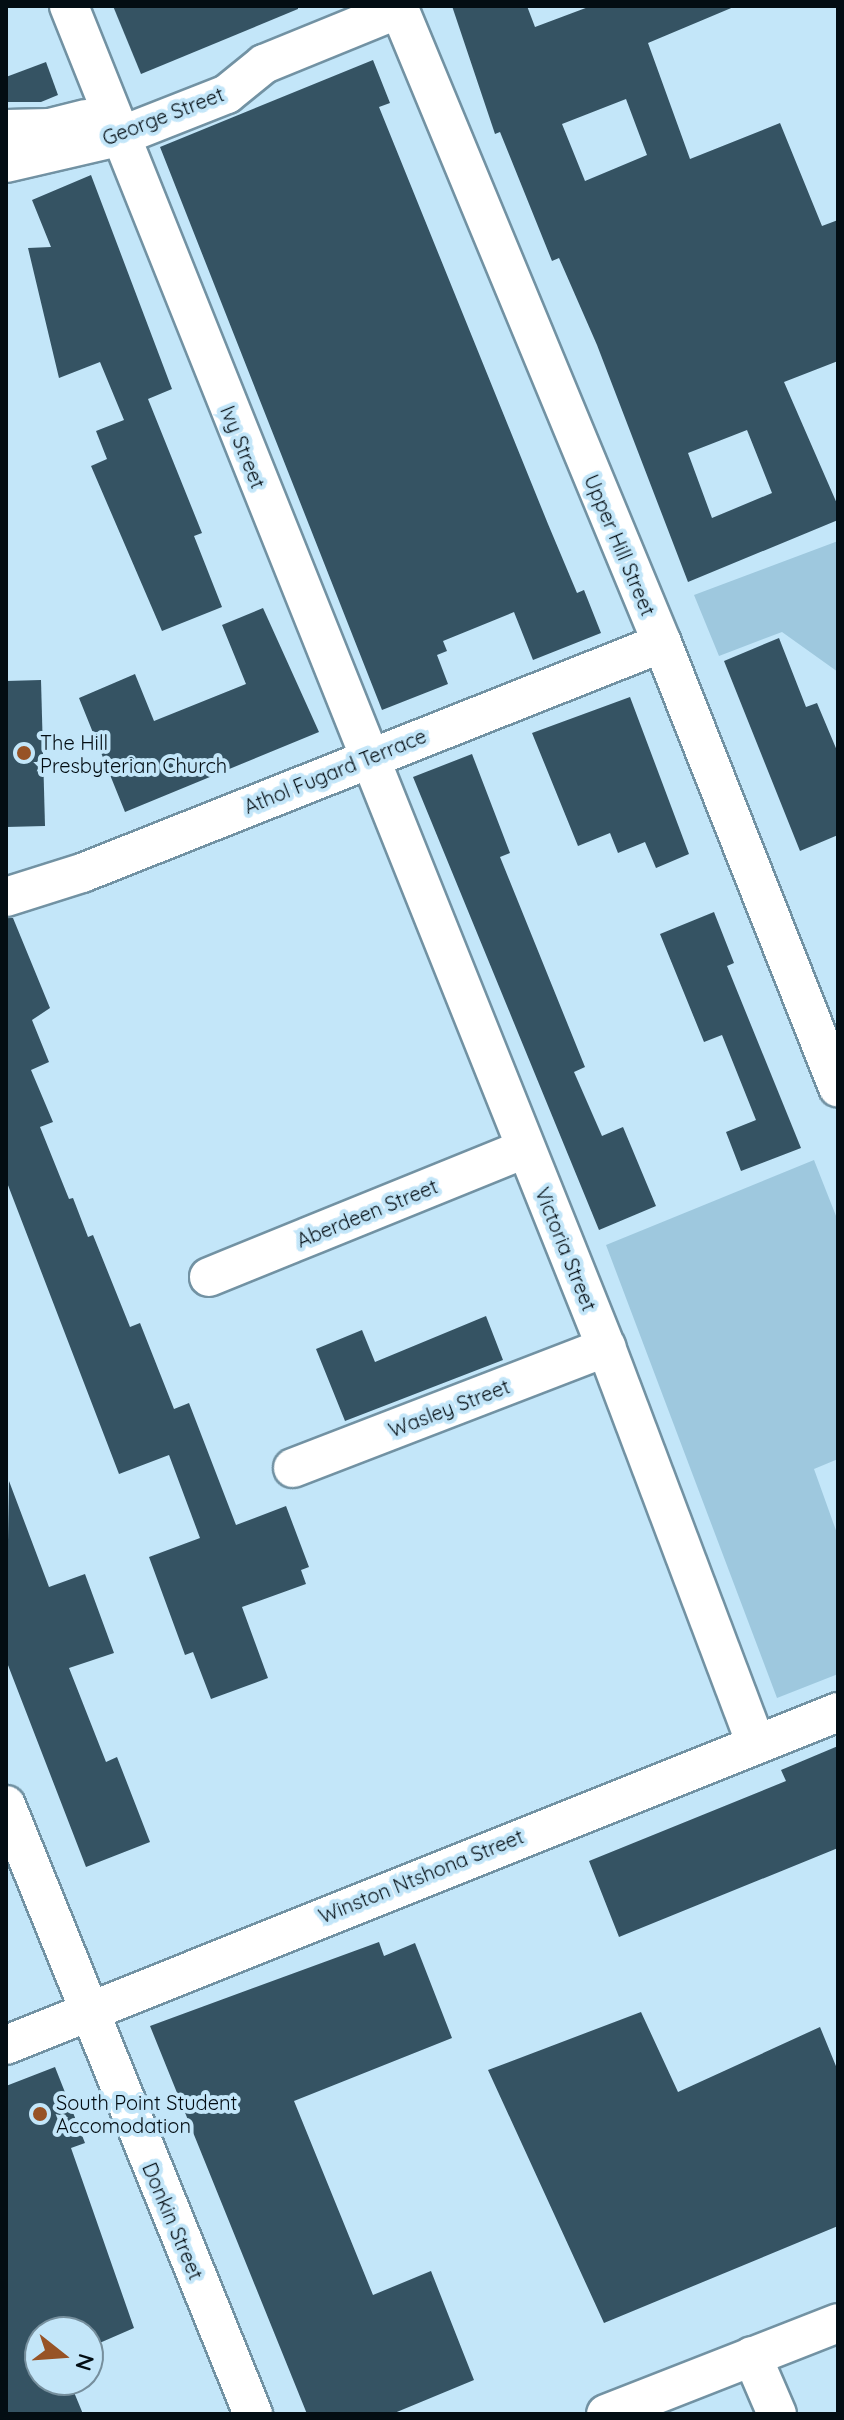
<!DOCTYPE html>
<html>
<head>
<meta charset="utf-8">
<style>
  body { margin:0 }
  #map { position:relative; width:844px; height:2420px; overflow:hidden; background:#c3e6f9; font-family:Quicksand,sans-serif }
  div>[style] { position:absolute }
  .green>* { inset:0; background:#9ec8de }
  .building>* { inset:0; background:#355363 }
  .roads { filter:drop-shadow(2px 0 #7292a3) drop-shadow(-2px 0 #7292a3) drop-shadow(0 2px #7292a3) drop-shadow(0 -2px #7292a3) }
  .minor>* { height:38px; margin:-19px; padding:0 19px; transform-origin:19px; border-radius:19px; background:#fff }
  .dots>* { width:22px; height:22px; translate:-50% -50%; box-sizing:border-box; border:4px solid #c3e6f9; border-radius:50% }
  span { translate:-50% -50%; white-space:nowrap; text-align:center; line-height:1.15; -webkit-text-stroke:8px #c3e6f9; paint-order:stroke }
  .street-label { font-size:20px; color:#030d13 }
  .poi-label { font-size:20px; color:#030d13 }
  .left { translate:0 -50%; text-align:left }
  .frame { position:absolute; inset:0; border:8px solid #030d13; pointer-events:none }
  .north { position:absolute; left:24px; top:2316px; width:80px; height:80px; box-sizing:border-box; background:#c3e6f9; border:2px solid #768f9d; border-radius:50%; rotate:107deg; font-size:22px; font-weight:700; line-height:32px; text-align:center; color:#030d13 }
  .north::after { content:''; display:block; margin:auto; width:28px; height:36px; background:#975326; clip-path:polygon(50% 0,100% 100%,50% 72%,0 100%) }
</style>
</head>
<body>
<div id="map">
  <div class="green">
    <i style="clip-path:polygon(838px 541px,838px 672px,782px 632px,719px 656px,694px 595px)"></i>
    <i style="clip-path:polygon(814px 1160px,838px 1221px,838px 1459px,814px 1469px,838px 1536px,838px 1674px,777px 1698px,606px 1245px)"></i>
  </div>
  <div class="building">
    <i style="clip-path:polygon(113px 6px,298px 6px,298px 9px,141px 74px)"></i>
    <i style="clip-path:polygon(evenodd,452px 6px,527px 6px,535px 27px,591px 6px,736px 6px,648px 43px,690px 159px,780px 123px,822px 226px,838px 220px,838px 361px,784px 382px,838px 506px,838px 520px,688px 582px,597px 345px,559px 258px,552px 261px,500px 132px,495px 134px,452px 6px,626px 99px,647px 155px,585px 181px,562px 124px,626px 99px,452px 6px,747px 430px,772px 493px,712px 518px,688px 453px,747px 430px)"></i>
    <i style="clip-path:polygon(373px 60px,390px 103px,379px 107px,548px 524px,577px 593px,584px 590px,601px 633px,533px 660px,514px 612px,443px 641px,447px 651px,437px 655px,448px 684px,382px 710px,160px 147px)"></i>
    <i style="clip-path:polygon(46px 62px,58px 95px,41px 102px,6px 102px,6px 77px)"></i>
    <i style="clip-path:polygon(91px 175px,172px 389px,148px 399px,202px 533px,194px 536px,222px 607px,162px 631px,91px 466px,107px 459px,96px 431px,124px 420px,100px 362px,59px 378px,28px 248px,51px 247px,32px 200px)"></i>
    <i style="clip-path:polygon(263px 608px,319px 732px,125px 812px,79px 698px,135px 674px,154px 721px,246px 684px,222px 625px)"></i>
    <i style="clip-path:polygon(779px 638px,806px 707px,817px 703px,838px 753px,838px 835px,800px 851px,724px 661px)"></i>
    <i style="clip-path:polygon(41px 680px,45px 826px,6px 827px,6px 681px)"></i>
    <i style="clip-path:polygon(630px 697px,689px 854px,656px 868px,645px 842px,618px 853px,610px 833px,578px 846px,532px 733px)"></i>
    <i style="clip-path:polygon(472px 754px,510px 853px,500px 857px,585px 1067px,574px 1072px,602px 1136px,623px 1127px,656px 1206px,599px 1230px,413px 777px)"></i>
    <i style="clip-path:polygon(714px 912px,734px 963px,727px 966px,801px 1148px,741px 1171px,726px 1132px,756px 1120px,722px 1035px,704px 1042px,660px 934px)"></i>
    <i style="clip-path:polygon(6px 918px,13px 918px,50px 1008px,32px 1020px,49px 1062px,31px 1070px,53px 1122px,40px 1127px,69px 1199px,73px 1198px,88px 1237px,93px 1235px,130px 1327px,140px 1323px,174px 1409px,189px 1403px,236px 1525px,286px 1506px,309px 1567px,301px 1570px,306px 1584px,242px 1607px,268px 1678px,211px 1699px,193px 1652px,185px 1655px,149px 1557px,200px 1538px,169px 1455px,119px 1474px,6px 1180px)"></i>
    <i style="clip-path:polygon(486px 1316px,503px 1360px,345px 1421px,316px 1349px,362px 1330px,375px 1362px)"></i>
    <i style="clip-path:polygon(9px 1481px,49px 1587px,85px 1574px,114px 1653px,69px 1668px,106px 1762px,117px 1757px,150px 1842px,86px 1867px,6px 1660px)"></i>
    <i style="clip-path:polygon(838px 1746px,838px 1848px,619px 1937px,589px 1861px,786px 1781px,781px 1770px)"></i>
    <i style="clip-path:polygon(379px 1942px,384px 1956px,415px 1943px,452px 2038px,294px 2101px,373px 2295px,431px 2271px,474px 2380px,392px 2414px,307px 2414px,150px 2026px)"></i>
    <i style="clip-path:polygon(641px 2012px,678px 2092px,820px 2027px,838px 2071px,838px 2226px,604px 2323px,488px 2070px)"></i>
    <i style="clip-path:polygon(55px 2067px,85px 2143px,71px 2148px,134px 2328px,88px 2348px,88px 2332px,40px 2332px,40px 2380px,69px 2380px,83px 2414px,6px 2414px,6px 2086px)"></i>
  </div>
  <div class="roads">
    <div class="minor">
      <i style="left:69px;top:6px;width:1445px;rotate:68.18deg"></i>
      <i style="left:606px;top:1347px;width:423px;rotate:69.3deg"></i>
      <i style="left:398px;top:6px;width:690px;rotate:67.49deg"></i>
      <i style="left:662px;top:643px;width:478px;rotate:68.4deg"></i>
      <i style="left:6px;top:129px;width:44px;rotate:-1.3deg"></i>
      <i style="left:50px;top:128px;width:37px;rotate:-14deg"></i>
      <i style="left:6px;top:163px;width:115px;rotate:-13.1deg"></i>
      <i style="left:118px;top:137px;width:117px;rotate:-21.5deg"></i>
      <i style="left:227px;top:94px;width:48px;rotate:-39deg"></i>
      <i style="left:264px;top:64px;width:146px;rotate:-22.2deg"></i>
      <i style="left:6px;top:897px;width:80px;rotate:-17.5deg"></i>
      <i style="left:82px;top:873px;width:624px;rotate:-21.63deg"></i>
      <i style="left:209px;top:1277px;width:340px;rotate:-22.1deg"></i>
      <i style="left:293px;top:1468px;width:336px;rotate:-21.1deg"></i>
      <i style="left:6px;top:1805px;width:657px;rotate:67.92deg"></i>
      <i style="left:6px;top:2045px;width:896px;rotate:-21.81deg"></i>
      <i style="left:752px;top:2356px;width:63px;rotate:66.7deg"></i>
      <i style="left:606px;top:2414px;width:249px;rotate:-21.4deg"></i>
    </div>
  </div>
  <div class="dots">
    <i style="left:24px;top:753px;background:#975326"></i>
    <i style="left:40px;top:2114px;background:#975326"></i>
  </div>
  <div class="street-label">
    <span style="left:163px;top:116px;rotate:-21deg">George Street</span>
    <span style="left:243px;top:447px;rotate:68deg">Ivy Street</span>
    <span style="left:620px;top:545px;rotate:67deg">Upper Hill Street</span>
    <span style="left:335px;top:771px;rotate:-22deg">Athol Fugard Terrace</span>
    <span style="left:367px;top:1213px;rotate:-22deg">Aberdeen Street</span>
    <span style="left:566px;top:1249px;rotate:68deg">Victoria Street</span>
    <span style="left:449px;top:1408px;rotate:-21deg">Wasley Street</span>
    <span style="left:421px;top:1876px;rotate:-22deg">Winston Ntshona Street</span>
    <span style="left:173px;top:2221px;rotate:67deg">Donkin Street</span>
  </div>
  <div class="poi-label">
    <span class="left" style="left:40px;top:754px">The Hill<br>Presbyterian Church</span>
    <span class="left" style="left:56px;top:2114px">South Point Student<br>Accomodation</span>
  </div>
  <div class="frame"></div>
  <div class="north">N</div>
</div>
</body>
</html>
